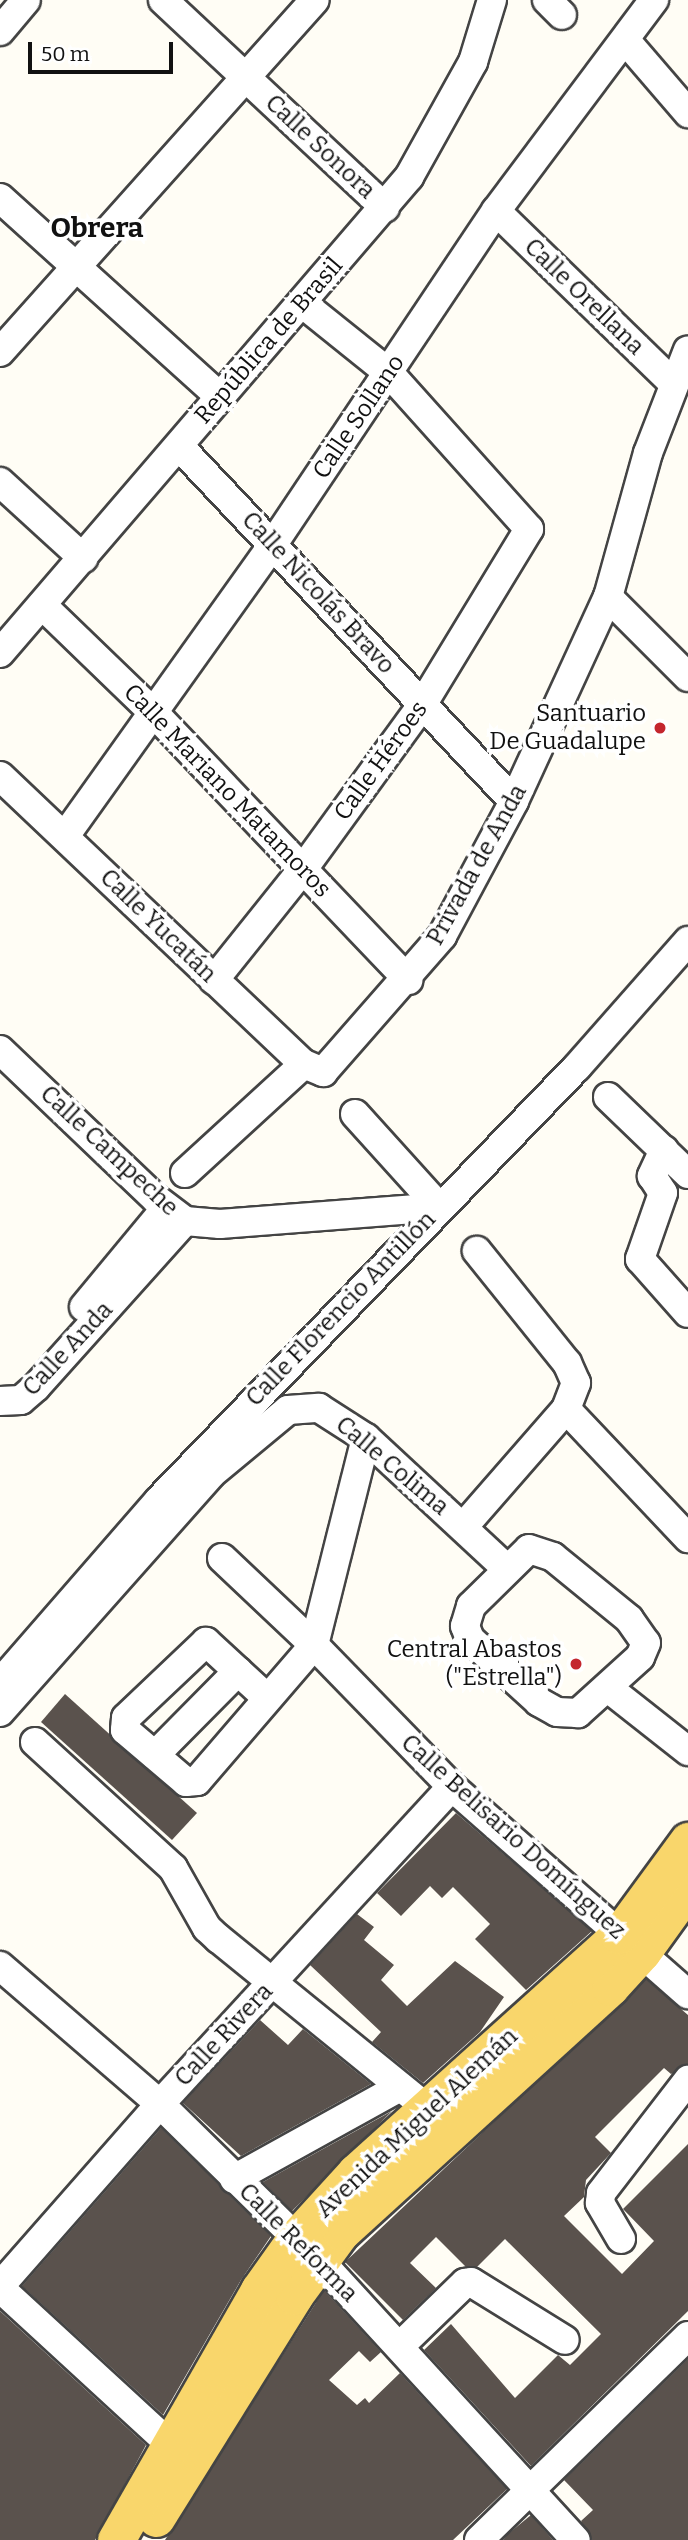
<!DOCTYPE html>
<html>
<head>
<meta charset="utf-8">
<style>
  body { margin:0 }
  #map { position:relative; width:688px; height:2540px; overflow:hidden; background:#fffdf5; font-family:Bitter,serif }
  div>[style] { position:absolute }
  .building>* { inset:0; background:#5a524d }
  .roads { filter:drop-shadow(2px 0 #444) drop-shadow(-2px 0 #444) drop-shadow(0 2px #444) drop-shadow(0 -2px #444) }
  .minor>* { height:28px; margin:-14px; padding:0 14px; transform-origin:14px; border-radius:14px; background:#fff }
  .major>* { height:37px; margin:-18.5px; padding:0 18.5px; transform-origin:18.5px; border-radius:18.5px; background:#f9d66b }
  .dots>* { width:19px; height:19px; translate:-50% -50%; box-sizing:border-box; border:4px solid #fff; border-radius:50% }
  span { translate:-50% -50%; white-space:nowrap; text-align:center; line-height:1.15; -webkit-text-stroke:7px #fff; paint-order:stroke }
  .street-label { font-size:24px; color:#111 }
  .poi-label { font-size:24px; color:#111 }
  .right { translate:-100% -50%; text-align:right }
  .quarter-label { font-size:28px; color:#111; font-weight:700 }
  .scale { position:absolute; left:28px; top:42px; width:145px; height:32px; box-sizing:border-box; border:4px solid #111; border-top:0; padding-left:9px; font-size:21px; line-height:24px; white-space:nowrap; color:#111; -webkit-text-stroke:5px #fff; paint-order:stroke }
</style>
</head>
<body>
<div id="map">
  <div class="building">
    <i style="clip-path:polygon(65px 1694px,197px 1813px,172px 1840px,41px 1722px)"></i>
    <i style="clip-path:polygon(456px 1813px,592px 1931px,526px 1990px,475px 1939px,490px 1924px,453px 1887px,442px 1898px,430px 1886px,401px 1916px,377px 1893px)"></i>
    <i style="clip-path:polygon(357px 1914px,374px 1927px,364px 1940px,394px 1965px,381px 1980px,407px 2006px,455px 1961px,504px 1997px,480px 2032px,423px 2083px,372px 2042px,381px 2032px,310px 1965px)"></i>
    <i style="clip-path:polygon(646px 1979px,688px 2015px,688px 2064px,671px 2074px,664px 2068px,595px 2137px,611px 2153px,586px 2180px,584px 2197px,564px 2216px,622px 2274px,654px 2241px,623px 2209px,688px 2144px,688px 2311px,531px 2466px,424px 2350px,451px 2324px,515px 2398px,558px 2355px,570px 2365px,601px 2334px,505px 2239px,477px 2267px,465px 2266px,436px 2237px,410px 2263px,436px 2288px,403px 2320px,345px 2262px)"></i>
    <i style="clip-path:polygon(260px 2020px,288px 2045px,303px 2029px,371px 2084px,241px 2156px,183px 2103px)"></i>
    <i style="clip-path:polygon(392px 2111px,292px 2211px,263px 2182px)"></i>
    <i style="clip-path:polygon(161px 2128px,271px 2236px,241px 2280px,163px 2415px,22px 2286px)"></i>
    <i style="clip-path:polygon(324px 2290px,381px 2352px,370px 2362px,359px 2351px,329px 2380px,357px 2405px,365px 2398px,369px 2403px,400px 2373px,507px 2489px,453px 2540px,165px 2540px)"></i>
    <i style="clip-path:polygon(0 2311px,146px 2445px,95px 2540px,0 2540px)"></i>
    <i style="clip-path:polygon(688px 2359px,688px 2540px,592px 2540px,581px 2521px,593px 2510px,564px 2480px)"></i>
    <i style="clip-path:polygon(531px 2515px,553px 2540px,503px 2540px,508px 2534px)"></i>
  </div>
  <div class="roads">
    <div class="minor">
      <i style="left:163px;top:0;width:304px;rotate:43.1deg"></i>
      <i style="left:547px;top:0;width:21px;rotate:45deg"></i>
      <i style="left:0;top:31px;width:40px;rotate:-50deg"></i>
      <i style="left:627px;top:42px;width:94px;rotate:49.3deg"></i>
      <i style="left:0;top:198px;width:297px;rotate:42.1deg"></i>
      <i style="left:496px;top:211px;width:245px;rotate:44.2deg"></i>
      <i style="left:0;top:352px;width:472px;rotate:-48.2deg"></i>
      <i style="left:179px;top:446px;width:488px;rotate:46.7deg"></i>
      <i style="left:0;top:482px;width:113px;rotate:42.5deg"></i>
      <i style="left:608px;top:597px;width:113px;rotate:45deg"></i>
      <i style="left:42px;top:605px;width:156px;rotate:44deg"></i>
      <i style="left:154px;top:713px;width:369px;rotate:46.4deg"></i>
      <i style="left:0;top:653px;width:628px;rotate:-49.33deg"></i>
      <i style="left:409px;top:177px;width:132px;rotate:-60.9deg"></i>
      <i style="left:473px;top:62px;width:65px;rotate:-73deg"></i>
      <i style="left:0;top:776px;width:419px;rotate:43.5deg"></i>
      <i style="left:304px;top:1064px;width:21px;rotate:23deg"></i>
      <i style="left:323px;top:1072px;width:181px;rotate:-48.8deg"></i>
      <i style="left:442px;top:936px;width:153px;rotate:-61.9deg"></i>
      <i style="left:514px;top:801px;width:225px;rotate:-65.3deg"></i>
      <i style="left:608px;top:597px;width:149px;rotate:-74.5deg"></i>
      <i style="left:648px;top:453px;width:110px;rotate:-68.8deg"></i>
      <i style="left:65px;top:836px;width:359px;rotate:-54.5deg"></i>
      <i style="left:273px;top:544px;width:401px;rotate:-56.2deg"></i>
      <i style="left:496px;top:211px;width:264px;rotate:-53.2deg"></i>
      <i style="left:214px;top:980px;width:142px;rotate:-51.3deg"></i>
      <i style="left:303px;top:869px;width:203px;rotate:-54deg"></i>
      <i style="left:422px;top:705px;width:206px;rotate:-58.7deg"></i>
      <i style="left:529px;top:529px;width:210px;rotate:-131.9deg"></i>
      <i style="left:389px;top:373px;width:112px;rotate:-141.2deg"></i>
      <i style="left:0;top:1050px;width:216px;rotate:43.7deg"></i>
      <i style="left:156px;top:1199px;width:36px;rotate:37deg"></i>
      <i style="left:185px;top:1221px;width:35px;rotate:5deg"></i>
      <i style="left:220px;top:1224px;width:220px;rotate:-4.4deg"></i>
      <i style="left:608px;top:1097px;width:111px;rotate:43.9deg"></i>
      <i style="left:355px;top:1114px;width:125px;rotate:47.9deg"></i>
      <i style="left:664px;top:1150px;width:29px;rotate:115deg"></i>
      <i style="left:652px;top:1176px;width:20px;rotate:57deg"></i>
      <i style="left:663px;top:1193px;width:70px;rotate:109.2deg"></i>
      <i style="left:640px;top:1259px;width:72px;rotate:48.4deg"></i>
      <i style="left:185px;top:1173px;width:161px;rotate:-42.5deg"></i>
      <i style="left:84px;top:1307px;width:129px;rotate:-50.4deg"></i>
      <i style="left:0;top:1401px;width:21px;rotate:-3deg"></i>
      <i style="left:21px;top:1400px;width:20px;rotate:-41deg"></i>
      <i style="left:36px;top:1387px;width:223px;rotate:-48.1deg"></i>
      <i style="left:566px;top:1409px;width:178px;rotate:46.6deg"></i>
      <i style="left:464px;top:1526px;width:155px;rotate:-48.9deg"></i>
      <i style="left:566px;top:1409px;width:28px;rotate:-69deg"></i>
      <i style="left:576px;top:1383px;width:22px;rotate:-114deg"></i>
      <i style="left:567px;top:1363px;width:144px;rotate:-128.8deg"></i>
      <i style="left:529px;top:1549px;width:25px;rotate:18deg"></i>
      <i style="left:553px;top:1557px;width:98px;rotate:39.2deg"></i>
      <i style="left:629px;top:1619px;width:29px;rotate:55deg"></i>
      <i style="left:646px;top:1643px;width:15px;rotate:113deg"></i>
      <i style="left:640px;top:1657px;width:84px;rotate:137.9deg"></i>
      <i style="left:578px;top:1713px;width:21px;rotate:-177deg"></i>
      <i style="left:557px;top:1712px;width:21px;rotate:-151deg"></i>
      <i style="left:539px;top:1702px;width:93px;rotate:-137.6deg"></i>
      <i style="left:470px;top:1639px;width:14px;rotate:-111deg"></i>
      <i style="left:465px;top:1626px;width:21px;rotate:-73deg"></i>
      <i style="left:471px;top:1606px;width:81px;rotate:-44.5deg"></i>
      <i style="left:222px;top:1558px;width:127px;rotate:43.4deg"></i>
      <i style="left:314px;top:1645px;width:198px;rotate:45.8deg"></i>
      <i style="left:452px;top:1787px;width:314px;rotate:41.3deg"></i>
      <i style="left:0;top:1683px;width:242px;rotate:-49deg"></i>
      <i style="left:159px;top:1500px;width:602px;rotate:-46.01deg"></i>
      <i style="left:577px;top:1067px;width:168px;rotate:-48.6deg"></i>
      <i style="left:608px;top:1688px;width:102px;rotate:38.2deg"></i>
      <i style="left:267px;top:1698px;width:83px;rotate:-137.4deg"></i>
      <i style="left:206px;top:1642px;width:110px;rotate:136.5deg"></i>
      <i style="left:126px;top:1718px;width:12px;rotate:95deg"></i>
      <i style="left:125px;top:1730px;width:80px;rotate:40.4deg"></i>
      <i style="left:186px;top:1782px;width:11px;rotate:-5deg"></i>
      <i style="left:197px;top:1781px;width:179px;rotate:-49.3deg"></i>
      <i style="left:314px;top:1645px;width:213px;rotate:-75.9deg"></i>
      <i style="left:0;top:1712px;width:318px;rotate:-48.4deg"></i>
      <i style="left:211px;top:1474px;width:100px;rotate:-39.7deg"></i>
      <i style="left:288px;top:1410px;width:31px;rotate:-4deg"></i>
      <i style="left:319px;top:1408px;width:56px;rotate:32.6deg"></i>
      <i style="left:366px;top:1438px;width:191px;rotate:42.9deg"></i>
      <i style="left:35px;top:1742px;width:187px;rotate:42.4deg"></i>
      <i style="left:173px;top:1868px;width:69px;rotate:60.5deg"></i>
      <i style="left:207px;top:1928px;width:16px;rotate:43deg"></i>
      <i style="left:219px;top:1939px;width:268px;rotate:39.1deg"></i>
      <i style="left:155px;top:1755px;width:118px;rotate:-45.3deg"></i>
      <i style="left:0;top:1966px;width:211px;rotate:40.8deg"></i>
      <i style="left:160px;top:2104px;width:223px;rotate:44.5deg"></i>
      <i style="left:319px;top:2260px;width:380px;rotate:47.5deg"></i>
      <i style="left:234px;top:2179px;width:190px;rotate:-29deg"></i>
      <i style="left:621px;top:2239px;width:42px;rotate:-120.3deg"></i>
      <i style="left:600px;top:2203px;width:10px;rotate:-84deg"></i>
      <i style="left:601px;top:2193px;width:143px;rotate:-52.4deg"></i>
      <i style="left:0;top:2286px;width:242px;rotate:-48.7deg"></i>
      <i style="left:160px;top:2104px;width:431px;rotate:-47.4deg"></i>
      <i style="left:0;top:2288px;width:232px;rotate:42.6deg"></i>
      <i style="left:400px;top:2346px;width:91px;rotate:-44.1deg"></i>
      <i style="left:465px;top:2283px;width:6px;rotate:-9deg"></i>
      <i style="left:471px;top:2282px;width:110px;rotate:31.7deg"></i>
      <i style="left:479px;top:2540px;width:292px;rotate:-44.3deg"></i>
    </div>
    <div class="major">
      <i style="left:156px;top:2518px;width:261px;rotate:-58.1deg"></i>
      <i style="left:294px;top:2296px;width:79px;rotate:-53.7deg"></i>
      <i style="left:341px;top:2232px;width:364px;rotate:-42.3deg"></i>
      <i style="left:610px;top:1987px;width:47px;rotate:-47.6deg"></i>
      <i style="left:642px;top:1952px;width:79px;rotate:-54.3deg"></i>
      <i style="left:116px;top:2540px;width:288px;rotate:-60.2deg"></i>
      <i style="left:259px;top:2290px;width:64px;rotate:-54.6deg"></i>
      <i style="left:296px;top:2238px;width:89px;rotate:-47.7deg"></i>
      <i style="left:356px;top:2172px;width:354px;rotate:-42deg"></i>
      <i style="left:619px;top:1935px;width:117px;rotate:-53.7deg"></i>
    </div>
  </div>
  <div class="dots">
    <i style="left:660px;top:728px;background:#c4262e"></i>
    <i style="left:576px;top:1664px;background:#c4262e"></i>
  </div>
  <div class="street-label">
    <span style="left:320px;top:147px;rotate:43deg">Calle Sonora</span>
    <span style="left:584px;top:297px;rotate:44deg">Calle Orellana</span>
    <span style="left:269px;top:341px;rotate:-49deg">República de Brasil</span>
    <span style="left:359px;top:417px;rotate:-56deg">Calle Sollano</span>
    <span style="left:318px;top:593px;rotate:47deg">Calle Nicolás Bravo</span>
    <span style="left:381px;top:761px;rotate:-54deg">Calle Héroes</span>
    <span style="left:227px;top:791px;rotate:46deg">Calle Mariano Matamoros</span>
    <span style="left:477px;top:865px;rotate:-61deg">Privada de Anda</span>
    <span style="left:158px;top:926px;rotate:44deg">Calle Yucatán</span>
    <span style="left:109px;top:1151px;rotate:43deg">Calle Campeche</span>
    <span style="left:341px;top:1309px;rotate:-46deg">Calle Florencio Antillón</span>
    <span style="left:68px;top:1349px;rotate:-47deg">Calle Anda</span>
    <span style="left:392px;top:1466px;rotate:40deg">Calle Colima</span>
    <span style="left:513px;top:1837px;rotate:42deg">Calle Belisario Domínguez</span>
    <span style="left:224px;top:2035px;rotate:-47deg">Calle Rivera</span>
    <span style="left:417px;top:2123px;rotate:-43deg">Avenida Miguel Alemán</span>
    <span style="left:298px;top:2243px;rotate:45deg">Calle Reforma</span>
  </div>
  <div class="poi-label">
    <span class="right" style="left:646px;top:728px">Santuario<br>De Guadalupe</span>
    <span class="right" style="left:562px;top:1664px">Central Abastos<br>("Estrella")</span>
  </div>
  <div class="quarter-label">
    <span style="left:97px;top:228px">Obrera</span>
  </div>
  <div class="scale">50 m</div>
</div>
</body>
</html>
